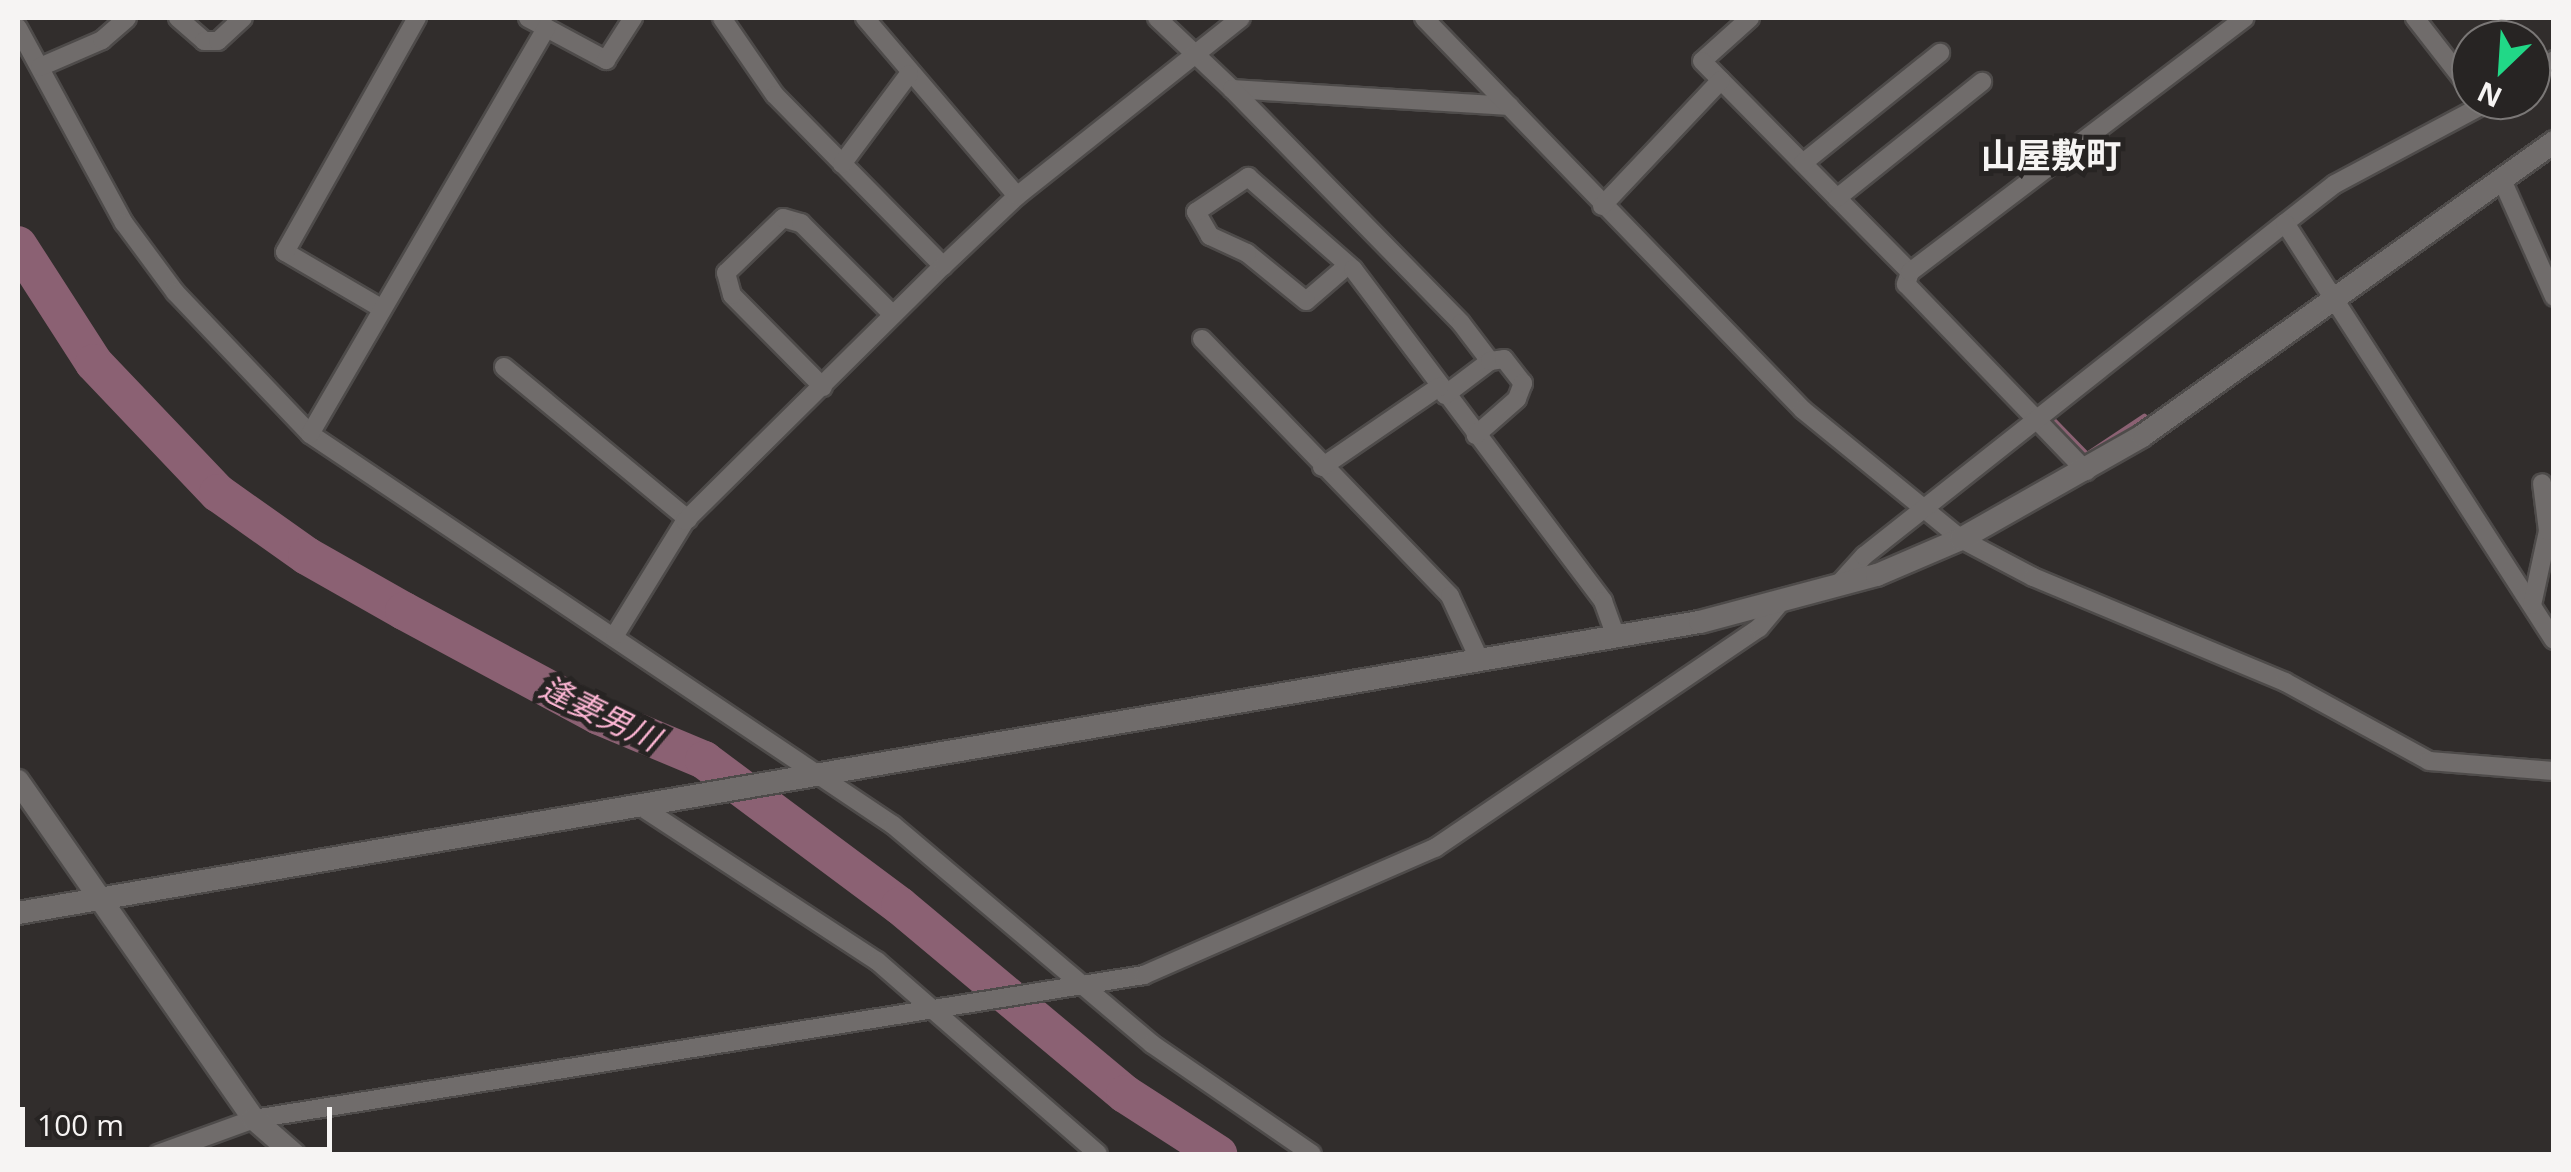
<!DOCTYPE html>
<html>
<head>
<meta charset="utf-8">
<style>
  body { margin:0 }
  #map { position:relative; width:2571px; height:1172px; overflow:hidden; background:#312d2c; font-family:"Open Sans","Noto Sans JP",sans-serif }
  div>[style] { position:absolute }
  .stream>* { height:6px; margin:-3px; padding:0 3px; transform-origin:3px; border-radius:3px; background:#8b6173 }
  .river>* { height:38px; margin:-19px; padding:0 19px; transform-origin:19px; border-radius:19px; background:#8b6173 }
  .roads { filter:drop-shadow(2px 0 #4e4b4a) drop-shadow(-2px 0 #4e4b4a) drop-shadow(0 2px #4e4b4a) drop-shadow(0 -2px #4e4b4a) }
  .minor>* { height:18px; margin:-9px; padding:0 9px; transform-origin:9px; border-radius:9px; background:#706c6b }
  .tertiary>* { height:22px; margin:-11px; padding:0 11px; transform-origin:11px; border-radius:11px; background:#706c6b }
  span { translate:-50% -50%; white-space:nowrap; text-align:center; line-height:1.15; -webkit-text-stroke:10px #272423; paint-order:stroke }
  .water-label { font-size:32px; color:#fcb5d3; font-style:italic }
  .quarter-label { font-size:35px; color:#f6f4f3; font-weight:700 }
  .frame { position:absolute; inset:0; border:20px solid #f6f4f3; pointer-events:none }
  .north { position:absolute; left:2451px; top:20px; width:100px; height:100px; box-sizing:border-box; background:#272423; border:2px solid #7a7776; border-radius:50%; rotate:205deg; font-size:28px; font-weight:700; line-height:40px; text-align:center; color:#f6f4f3 }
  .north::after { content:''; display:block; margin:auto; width:35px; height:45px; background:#21d887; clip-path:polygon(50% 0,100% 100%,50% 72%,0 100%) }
  .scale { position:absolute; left:20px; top:1107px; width:312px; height:45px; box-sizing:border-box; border:5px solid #f6f4f3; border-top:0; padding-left:12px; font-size:30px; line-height:35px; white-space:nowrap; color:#f6f4f3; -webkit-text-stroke:8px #272423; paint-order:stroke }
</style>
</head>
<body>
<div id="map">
  <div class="stream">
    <i style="left:2053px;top:420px;width:49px;rotate:45.8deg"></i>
    <i style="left:2087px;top:455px;width:69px;rotate:-33.7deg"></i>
  </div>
  <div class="river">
    <i style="left:18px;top:245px;width:140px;rotate:57.2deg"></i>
    <i style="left:94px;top:363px;width:180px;rotate:46.4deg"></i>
    <i style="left:218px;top:493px;width:109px;rotate:35.3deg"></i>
    <i style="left:307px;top:556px;width:112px;rotate:29.6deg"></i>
    <i style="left:404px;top:611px;width:221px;rotate:28.3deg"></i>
    <i style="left:599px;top:716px;width:114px;rotate:22.7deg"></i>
    <i style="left:704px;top:760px;width:244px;rotate:36.7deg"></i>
    <i style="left:900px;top:906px;width:293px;rotate:39.9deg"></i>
    <i style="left:1125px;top:1094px;width:111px;rotate:32.8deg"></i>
  </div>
  <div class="roads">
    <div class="minor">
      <i style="left:178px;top:18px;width:35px;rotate:41deg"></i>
      <i style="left:204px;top:41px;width:14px"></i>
      <i style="left:218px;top:41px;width:34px;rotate:-43deg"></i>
      <i style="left:528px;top:18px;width:89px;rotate:28.3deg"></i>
      <i style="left:606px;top:60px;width:50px;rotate:-57.3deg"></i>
      <i style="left:722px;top:18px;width:93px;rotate:55.5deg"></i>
      <i style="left:775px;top:95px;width:240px;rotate:45.5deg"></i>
      <i style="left:865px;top:18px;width:234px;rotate:49.5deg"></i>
      <i style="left:1157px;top:18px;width:103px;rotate:43.4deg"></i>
      <i style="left:1232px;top:89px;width:278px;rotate:3.5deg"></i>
      <i style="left:1424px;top:18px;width:545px;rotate:45.97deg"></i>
      <i style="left:1803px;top:410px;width:204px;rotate:39.2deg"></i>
      <i style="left:1961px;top:539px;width:81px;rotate:27.8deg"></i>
      <i style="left:2033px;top:577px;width:273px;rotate:22.6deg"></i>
      <i style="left:2285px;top:682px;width:164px;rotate:28.7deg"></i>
      <i style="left:2429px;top:761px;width:125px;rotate:4.6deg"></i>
      <i style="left:1750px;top:18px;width:64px;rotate:138.1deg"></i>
      <i style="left:1702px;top:61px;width:296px;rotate:45.4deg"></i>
      <i style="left:1910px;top:272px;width:13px;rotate:108deg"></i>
      <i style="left:1906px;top:284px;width:260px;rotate:46.1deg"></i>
      <i style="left:2415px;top:18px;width:91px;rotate:52.1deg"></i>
      <i style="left:18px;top:28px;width:222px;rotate:61.5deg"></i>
      <i style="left:124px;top:223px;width:86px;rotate:53.5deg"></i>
      <i style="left:175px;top:292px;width:196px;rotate:46.4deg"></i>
      <i style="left:310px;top:434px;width:702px;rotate:33.85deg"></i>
      <i style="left:893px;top:825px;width:339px;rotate:40.2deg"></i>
      <i style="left:1152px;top:1044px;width:194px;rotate:34.5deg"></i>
      <i style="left:40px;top:67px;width:68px;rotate:-23.5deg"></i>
      <i style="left:102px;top:40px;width:33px;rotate:-41deg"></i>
      <i style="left:2531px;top:74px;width:27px;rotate:-31deg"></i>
      <i style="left:1232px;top:89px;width:327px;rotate:45.6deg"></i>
      <i style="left:1461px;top:323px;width:48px;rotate:52.7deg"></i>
      <i style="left:1803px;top:163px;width:176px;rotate:-38.8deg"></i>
      <i style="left:842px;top:164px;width:112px;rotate:-53.3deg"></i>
      <i style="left:2502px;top:180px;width:128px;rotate:66deg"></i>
      <i style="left:1837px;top:198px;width:186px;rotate:-38.7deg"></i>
      <i style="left:1602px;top:206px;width:173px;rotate:-46.6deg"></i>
      <i style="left:2285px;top:223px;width:63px;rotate:-38deg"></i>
      <i style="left:2335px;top:184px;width:178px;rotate:-28.1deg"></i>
      <i style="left:1348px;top:265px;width:55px;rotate:139.4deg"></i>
      <i style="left:1306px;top:301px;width:76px;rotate:-140.9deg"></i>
      <i style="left:1247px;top:253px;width:41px;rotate:-155.3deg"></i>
      <i style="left:1210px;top:236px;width:28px;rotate:-120deg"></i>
      <i style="left:1196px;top:212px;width:63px;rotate:-33.9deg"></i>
      <i style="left:1248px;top:177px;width:140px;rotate:41.2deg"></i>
      <i style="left:1353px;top:269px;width:416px;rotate:53deg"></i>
      <i style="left:1603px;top:601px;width:38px;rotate:70deg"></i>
      <i style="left:1910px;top:272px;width:420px;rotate:-37.2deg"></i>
      <i style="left:381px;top:308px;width:111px;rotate:-149.7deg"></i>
      <i style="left:285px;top:252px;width:269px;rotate:-60.6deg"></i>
      <i style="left:1202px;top:339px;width:357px;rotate:46deg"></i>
      <i style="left:1450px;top:596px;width:72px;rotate:65.2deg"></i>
      <i style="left:504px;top:367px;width:239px;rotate:39.6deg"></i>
      <i style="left:823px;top:387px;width:129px;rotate:-134.7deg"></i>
      <i style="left:732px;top:295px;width:23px;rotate:-105deg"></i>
      <i style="left:726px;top:273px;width:79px;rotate:-44deg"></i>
      <i style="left:783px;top:218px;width:19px;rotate:16deg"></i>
      <i style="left:801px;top:223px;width:130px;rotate:45deg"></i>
      <i style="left:1445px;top:395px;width:56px;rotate:-37.1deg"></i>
      <i style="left:1490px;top:361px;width:14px;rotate:-8deg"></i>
      <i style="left:1504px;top:359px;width:31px;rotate:52deg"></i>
      <i style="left:1523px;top:383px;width:17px;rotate:111deg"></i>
      <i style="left:1517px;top:399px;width:55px;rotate:138.7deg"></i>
      <i style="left:310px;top:434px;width:470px;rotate:-59.8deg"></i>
      <i style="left:1322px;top:467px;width:142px;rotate:-34.4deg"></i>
      <i style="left:1836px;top:587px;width:42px;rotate:-47.9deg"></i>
      <i style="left:1864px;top:556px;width:537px;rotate:-38.34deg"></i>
      <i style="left:2285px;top:223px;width:496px;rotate:57.2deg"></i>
      <i style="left:2532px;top:605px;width:76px;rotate:-77.8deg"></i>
      <i style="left:2548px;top:531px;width:48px;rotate:-97.1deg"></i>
      <i style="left:615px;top:635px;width:134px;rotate:-58.4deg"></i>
      <i style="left:685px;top:521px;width:363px;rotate:-44.7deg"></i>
      <i style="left:943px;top:266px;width:102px;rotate:-43.4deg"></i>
      <i style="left:1017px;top:196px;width:286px;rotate:-38.5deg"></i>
      <i style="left:646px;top:810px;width:276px;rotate:33.2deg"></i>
      <i style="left:877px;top:961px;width:293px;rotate:41.1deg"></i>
      <i style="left:158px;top:1154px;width:102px;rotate:-20deg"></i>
      <i style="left:254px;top:1119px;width:902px;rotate:-9.19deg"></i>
      <i style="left:1144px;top:975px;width:318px;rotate:-23.6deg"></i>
      <i style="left:1435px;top:848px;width:392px;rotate:-34.2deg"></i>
      <i style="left:1759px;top:628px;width:33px;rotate:-50deg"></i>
    </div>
    <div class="tertiary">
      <i style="left:18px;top:781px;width:412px;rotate:55.1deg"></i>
      <i style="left:254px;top:1119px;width:53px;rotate:41.2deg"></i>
      <i style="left:18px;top:913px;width:1707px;rotate:-9.82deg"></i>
      <i style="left:1700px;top:622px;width:183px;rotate:-14.9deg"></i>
      <i style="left:1877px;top:575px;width:91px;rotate:-23.2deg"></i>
      <i style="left:1961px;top:539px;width:208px;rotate:-29.6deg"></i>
      <i style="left:2142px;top:436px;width:506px;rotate:-35.51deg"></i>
    </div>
  </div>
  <div class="water-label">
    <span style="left:600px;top:713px;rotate:26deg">逢妻男川</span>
  </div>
  <div class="quarter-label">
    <span style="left:2051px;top:155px">山屋敷町</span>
  </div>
  <div class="frame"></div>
  <div class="north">N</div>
  <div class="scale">100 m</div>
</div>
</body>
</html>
